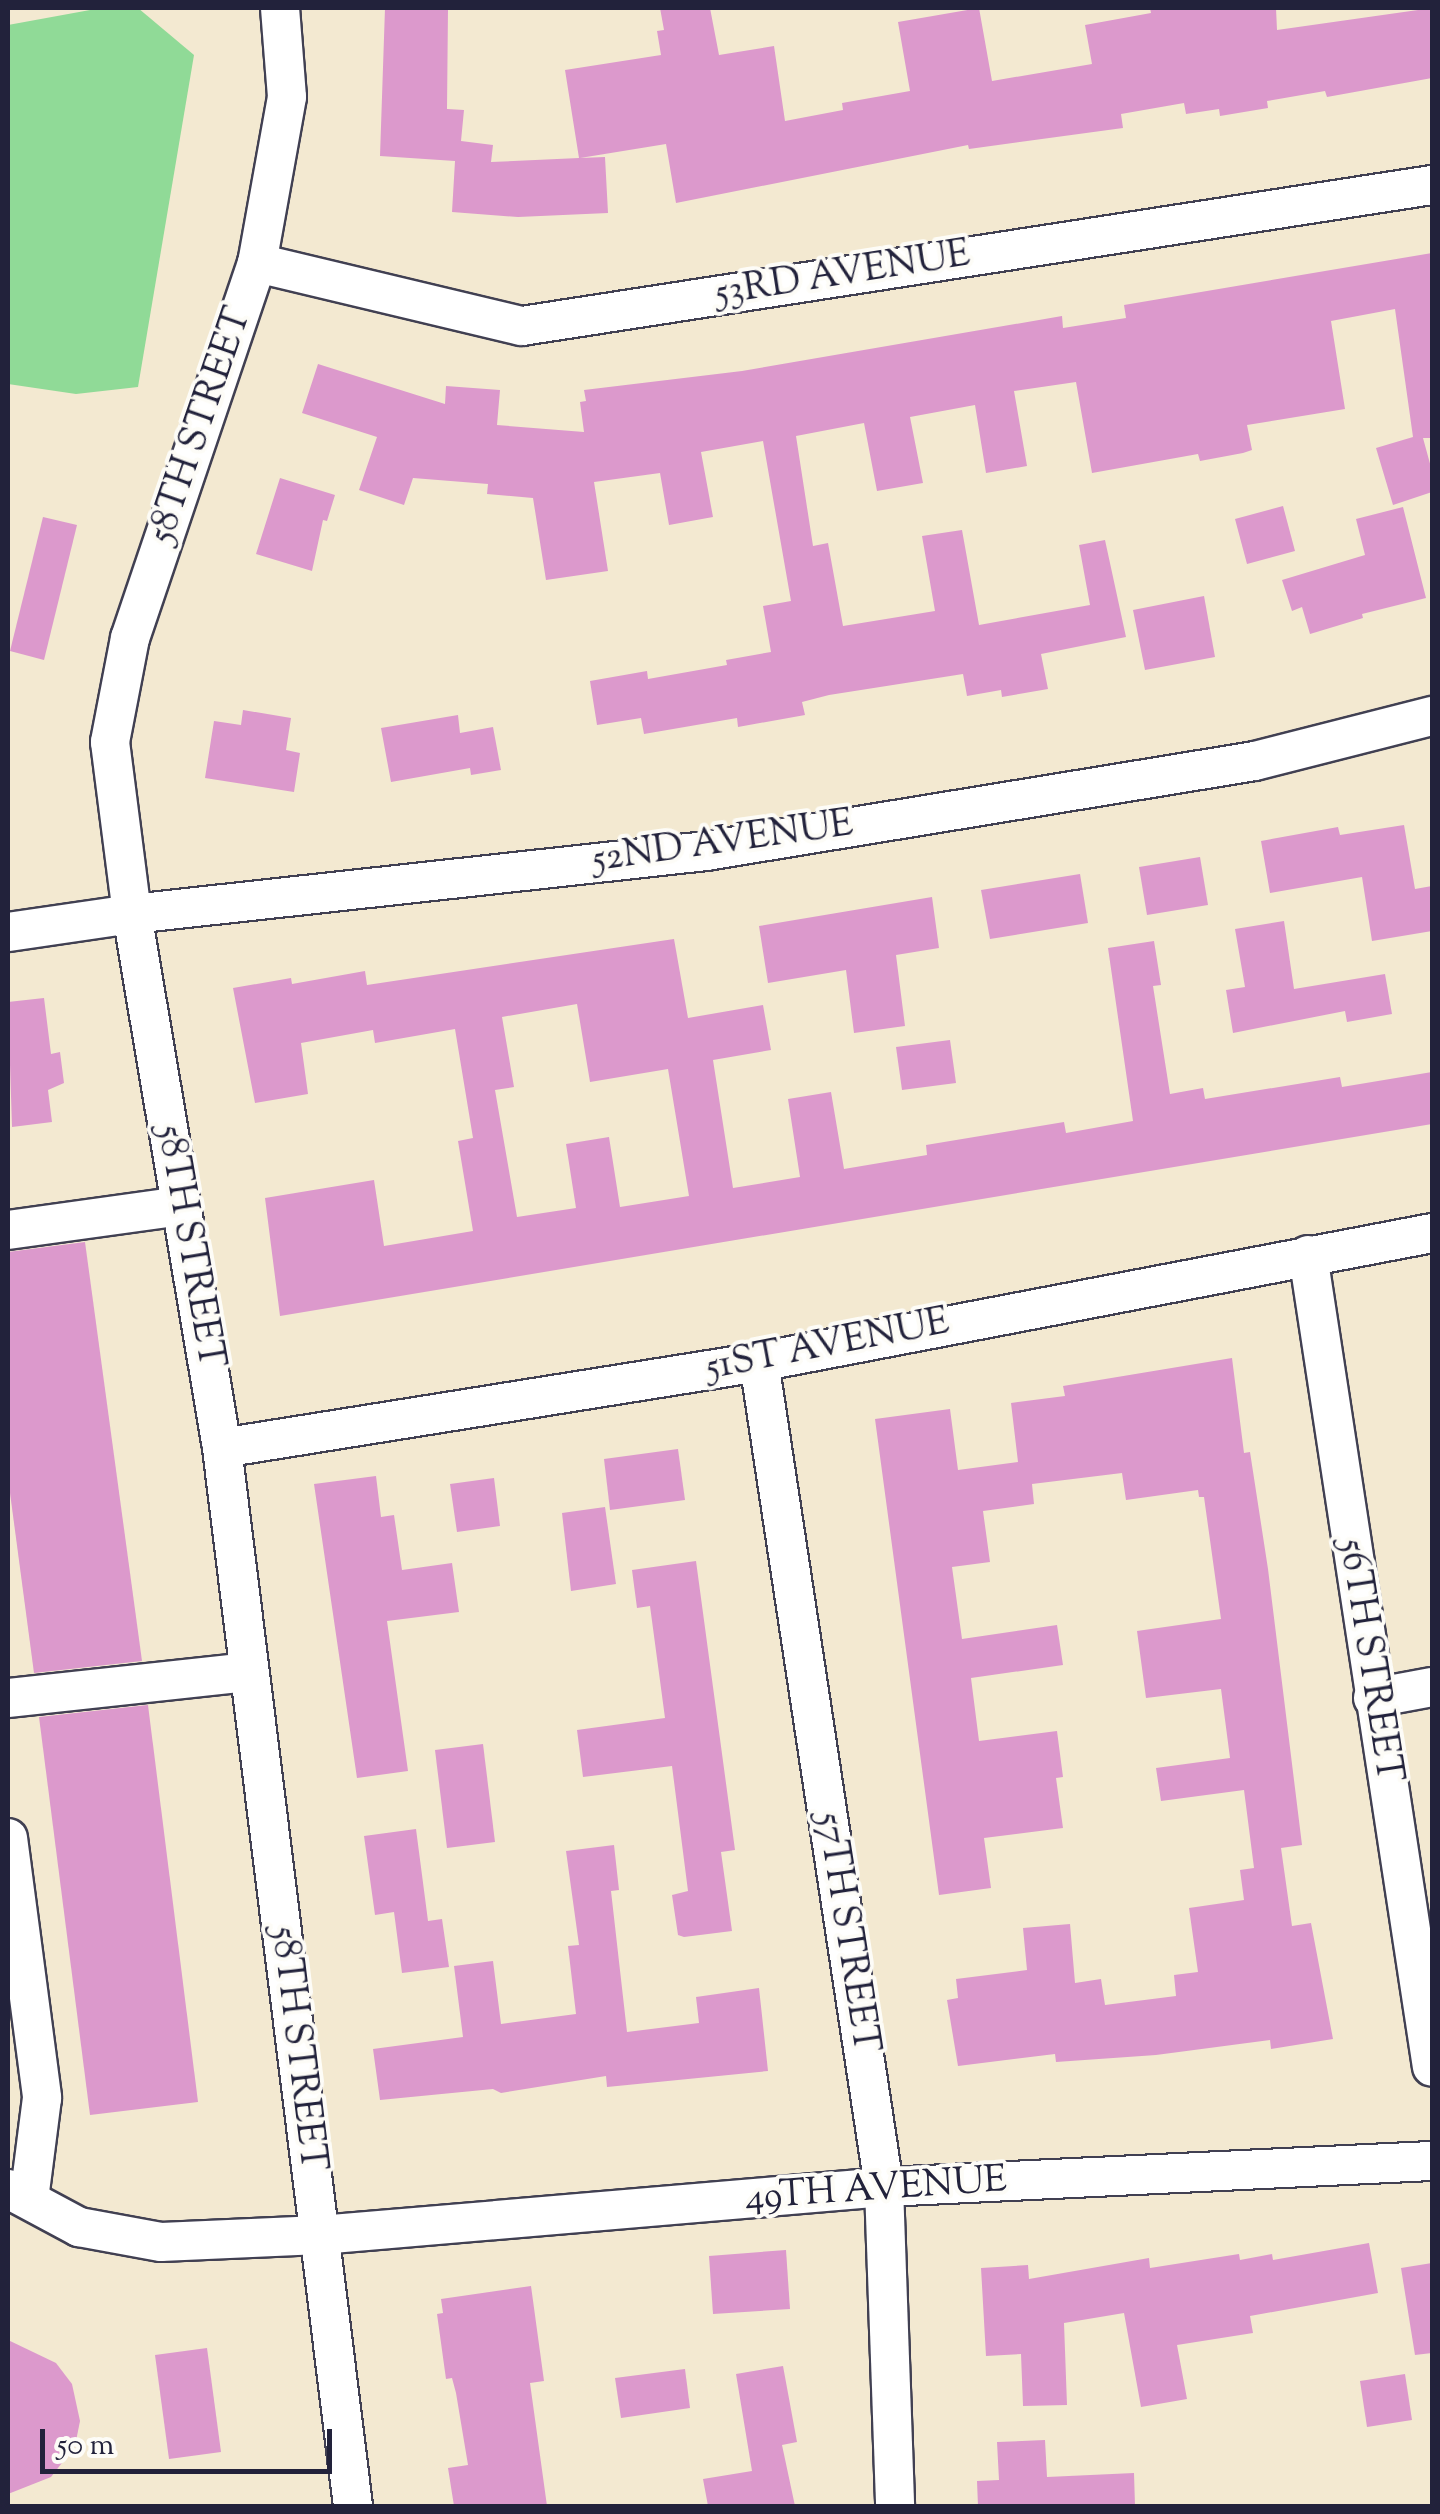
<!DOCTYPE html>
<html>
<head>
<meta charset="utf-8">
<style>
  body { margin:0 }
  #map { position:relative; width:1440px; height:2514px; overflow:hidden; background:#f3e9d1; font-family:"Sorts Mill Goudy",serif }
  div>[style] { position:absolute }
  .green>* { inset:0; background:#90da97 }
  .building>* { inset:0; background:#dc99cc }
  .roads { filter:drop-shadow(2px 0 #414052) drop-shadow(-2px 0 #414052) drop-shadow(0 2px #414052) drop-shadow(0 -2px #414052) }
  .minor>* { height:38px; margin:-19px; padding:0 19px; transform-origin:19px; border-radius:19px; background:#fff }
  span { translate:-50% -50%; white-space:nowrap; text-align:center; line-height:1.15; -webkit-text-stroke:8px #fdfcf7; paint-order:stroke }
  .street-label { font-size:38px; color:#22223b }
  .frame { position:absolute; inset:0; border:10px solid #22223b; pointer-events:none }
  .scale { position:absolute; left:40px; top:2429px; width:292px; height:45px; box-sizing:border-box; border:5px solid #22223b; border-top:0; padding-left:12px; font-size:30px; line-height:35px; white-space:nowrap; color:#22223b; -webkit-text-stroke:8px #fdfcf7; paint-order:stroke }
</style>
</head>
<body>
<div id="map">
  <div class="green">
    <i style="clip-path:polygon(101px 8px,138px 8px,194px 55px,138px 387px,76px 394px,8px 384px,8px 25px)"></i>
  </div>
  <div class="building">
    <i style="clip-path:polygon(385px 8px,448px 9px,447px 109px,464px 110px,461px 141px,493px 145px,491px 162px,579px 158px,565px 70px,661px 55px,657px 31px,664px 30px,660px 8px,710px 8px,719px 55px,774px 46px,785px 121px,843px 110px,842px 103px,910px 91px,898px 22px,979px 8px,992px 81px,1092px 64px,1085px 25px,1151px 13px,1150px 8px,1276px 8px,1277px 30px,1432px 8px,1432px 78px,1327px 97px,1325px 91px,1267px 101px,1268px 108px,1220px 116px,1219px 109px,1186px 114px,1184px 103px,1121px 114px,1123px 128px,969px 149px,968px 145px,676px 203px,666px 144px,580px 158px,605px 157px,608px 213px,518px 217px,452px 212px,455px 161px,380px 156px)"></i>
    <i style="clip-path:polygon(1432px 253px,1432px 438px,1423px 438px,1432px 471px,1432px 492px,1393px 505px,1376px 448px,1413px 437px,1395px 309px,1331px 321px,1345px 409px,1247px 425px,1252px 450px,1243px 453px,1200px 461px,1198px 454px,1092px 473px,1076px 382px,1014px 391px,1027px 466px,986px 473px,975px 405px,910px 417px,923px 483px,877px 491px,864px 423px,796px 436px,813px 546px,828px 543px,843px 626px,935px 611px,922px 536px,962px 530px,979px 625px,1090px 605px,1079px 545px,1105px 540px,1126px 637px,1041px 654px,1048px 689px,1002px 697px,1001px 690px,967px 696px,963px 674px,829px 695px,802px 702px,805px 715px,738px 727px,737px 718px,644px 734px,641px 718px,597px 725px,590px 681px,647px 671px,648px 679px,727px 665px,726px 660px,771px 652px,763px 606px,791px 601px,763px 441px,701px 452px,713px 517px,669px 525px,660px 473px,594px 482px,608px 571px,546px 580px,533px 498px,487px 494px,488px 484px,413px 478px,404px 505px,359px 490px,377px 437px,302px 413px,318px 364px,445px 404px,446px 386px,500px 390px,497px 425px,584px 432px,580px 402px,586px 401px,584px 390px,742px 371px,1062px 316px,1063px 328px,1126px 318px,1124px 305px)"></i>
    <i style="clip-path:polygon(280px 478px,335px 495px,327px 521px,323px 520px,312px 571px,256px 554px)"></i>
    <i style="clip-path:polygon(1283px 506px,1295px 551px,1247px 564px,1235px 519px)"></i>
    <i style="clip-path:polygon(1403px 507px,1426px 598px,1362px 614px,1363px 618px,1310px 634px,1302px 607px,1292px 611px,1282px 580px,1365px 555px,1356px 519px)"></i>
    <i style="clip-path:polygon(43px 517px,77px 525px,44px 660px,10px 651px)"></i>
    <i style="clip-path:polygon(1204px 596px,1215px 657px,1145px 670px,1133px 610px)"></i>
    <i style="clip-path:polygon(243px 710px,291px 718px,286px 750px,300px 753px,294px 792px,205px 778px,214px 721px,241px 725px)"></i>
    <i style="clip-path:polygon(458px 715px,460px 733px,493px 727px,501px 770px,471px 775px,470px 768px,391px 782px,381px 728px)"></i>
    <i style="clip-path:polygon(1404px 825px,1415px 889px,1432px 886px,1432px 931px,1372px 941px,1362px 877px,1270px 893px,1261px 841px,1338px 827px,1340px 835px)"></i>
    <i style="clip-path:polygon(1200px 857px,1208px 905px,1147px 915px,1139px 867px)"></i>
    <i style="clip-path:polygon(1080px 874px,1088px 923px,990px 939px,981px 890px)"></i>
    <i style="clip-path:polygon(932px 897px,939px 948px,896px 955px,905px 1026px,854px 1033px,846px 970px,768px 983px,759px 926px)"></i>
    <i style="clip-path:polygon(1284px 921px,1294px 989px,1385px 974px,1392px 1014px,1347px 1022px,1345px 1011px,1233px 1033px,1226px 990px,1245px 987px,1235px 929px)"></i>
    <i style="clip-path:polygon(evenodd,674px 939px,688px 1018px,763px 1005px,771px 1050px,713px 1060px,733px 1188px,800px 1177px,788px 1099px,831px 1092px,844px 1169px,927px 1155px,926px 1145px,1064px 1122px,1066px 1133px,1133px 1121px,1108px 948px,1154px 941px,1161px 985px,1153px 986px,1170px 1094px,1203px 1088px,1205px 1099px,1340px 1077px,1342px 1087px,1432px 1072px,1432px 1124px,280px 1316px,265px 1198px,374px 1180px,384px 1246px,473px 1231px,458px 1141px,473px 1138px,455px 1029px,375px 1043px,373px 1030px,301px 1043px,308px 1094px,255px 1103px,233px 988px,291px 978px,292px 984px,365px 971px,367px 985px,674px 939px,577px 1004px,590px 1082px,668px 1069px,689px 1196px,620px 1207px,609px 1137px,566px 1144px,576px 1208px,517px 1217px,495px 1090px,514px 1087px,502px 1017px,577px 1004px)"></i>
    <i style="clip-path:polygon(44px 998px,51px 1054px,60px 1052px,64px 1083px,48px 1090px,52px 1122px,12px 1127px,8px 1002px)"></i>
    <i style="clip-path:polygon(950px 1040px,956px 1083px,902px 1090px,896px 1047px)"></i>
    <i style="clip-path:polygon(85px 1242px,142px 1661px,34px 1673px,8px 1478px,8px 1252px)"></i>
    <i style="clip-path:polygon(1232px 1358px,1244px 1453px,1250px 1452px,1268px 1569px,1302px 1845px,1281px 1848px,1292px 1926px,1311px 1923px,1333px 2039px,1271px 2049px,1270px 2040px,1156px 2055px,1056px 2062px,1055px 2054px,958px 2066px,947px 2000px,958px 1998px,956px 1979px,1027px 1970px,1023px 1928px,1070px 1924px,1075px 1983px,1101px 1979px,1105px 2005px,1176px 1996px,1174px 1975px,1198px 1972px,1189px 1908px,1244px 1900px,1240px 1870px,1254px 1868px,1244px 1790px,1161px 1801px,1156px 1768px,1230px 1758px,1221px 1689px,1146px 1698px,1137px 1631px,1221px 1619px,1204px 1497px,1199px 1497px,1198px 1490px,1126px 1500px,1122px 1473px,1032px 1484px,1034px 1504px,983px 1511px,990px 1562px,952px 1567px,962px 1639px,1057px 1625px,1063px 1665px,971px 1678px,979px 1741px,1057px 1731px,1063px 1777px,1056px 1778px,1063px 1828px,984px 1838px,991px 1888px,939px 1895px,875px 1419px,950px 1409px,958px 1470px,1018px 1462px,1011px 1403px,1065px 1396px,1063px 1386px)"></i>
    <i style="clip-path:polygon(678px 1449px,685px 1500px,610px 1510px,604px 1459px)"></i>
    <i style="clip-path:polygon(376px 1476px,381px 1517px,394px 1515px,402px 1570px,452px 1563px,459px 1612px,387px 1621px,408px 1771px,357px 1778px,314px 1484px)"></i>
    <i style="clip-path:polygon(494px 1478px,500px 1526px,457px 1532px,450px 1484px)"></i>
    <i style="clip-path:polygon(605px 1507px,616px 1584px,571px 1591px,562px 1513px)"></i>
    <i style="clip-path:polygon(696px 1561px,735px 1850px,721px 1852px,732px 1931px,684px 1937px,678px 1935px,672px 1895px,688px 1891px,672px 1766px,583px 1777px,577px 1730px,665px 1718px,650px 1606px,637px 1608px,632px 1570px)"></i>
    <i style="clip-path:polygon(148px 1705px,198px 2102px,90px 2115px,39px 1717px)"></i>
    <i style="clip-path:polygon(483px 1744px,495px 1842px,447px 1848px,435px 1750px)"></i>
    <i style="clip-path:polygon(416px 1829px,428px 1921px,442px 1919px,449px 1967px,402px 1973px,394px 1912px,375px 1915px,364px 1836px)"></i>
    <i style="clip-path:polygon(614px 1845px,619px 1890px,611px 1891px,627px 2032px,699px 2023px,696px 1997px,759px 1988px,768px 2071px,607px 2087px,606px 2076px,501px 2093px,493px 2089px,380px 2100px,373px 2049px,463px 2037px,454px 1966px,493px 1961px,501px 2024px,576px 2014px,568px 1946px,579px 1945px,566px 1851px)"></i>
    <i style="clip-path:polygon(1369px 2243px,1378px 2293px,1250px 2316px,1253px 2333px,1177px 2345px,1187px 2399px,1141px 2407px,1124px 2313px,1064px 2323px,1067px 2405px,1023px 2406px,1021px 2354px,986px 2356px,981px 2268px,1028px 2265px,1029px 2279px,1149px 2258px,1150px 2268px,1239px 2254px,1240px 2260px,1272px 2254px,1273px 2260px)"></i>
    <i style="clip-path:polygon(786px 2250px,790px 2309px,713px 2314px,709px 2256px)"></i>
    <i style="clip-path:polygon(1432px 2263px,1432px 2353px,1415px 2355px,1401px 2268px)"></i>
    <i style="clip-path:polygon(531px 2286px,544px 2381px,530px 2383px,547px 2506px,454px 2506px,448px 2468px,468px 2465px,456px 2393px,452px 2378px,446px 2379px,437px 2314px,443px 2313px,441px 2299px)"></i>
    <i style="clip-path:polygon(8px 2340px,56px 2363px,72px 2384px,80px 2421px,75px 2446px,51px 2477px,8px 2494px)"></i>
    <i style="clip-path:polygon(207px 2348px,221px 2452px,169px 2459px,155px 2355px)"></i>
    <i style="clip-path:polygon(783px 2366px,797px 2442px,782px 2445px,795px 2506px,708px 2506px,703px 2479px,752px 2471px,736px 2374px)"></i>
    <i style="clip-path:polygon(685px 2369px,690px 2408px,621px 2418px,615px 2378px)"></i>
    <i style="clip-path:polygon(1405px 2374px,1412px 2420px,1367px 2427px,1360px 2381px)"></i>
    <i style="clip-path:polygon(1045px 2440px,1047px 2477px,1134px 2473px,1135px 2506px,978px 2506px,977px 2481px,999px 2480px,997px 2442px)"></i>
  </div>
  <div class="roads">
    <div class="minor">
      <i style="left:280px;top:8px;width:89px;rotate:85.5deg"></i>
      <i style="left:287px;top:97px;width:169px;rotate:100.2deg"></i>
      <i style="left:257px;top:263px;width:396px;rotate:108.7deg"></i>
      <i style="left:130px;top:638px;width:106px;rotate:100.9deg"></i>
      <i style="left:110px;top:742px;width:173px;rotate:82.7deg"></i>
      <i style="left:132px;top:914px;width:542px;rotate:80.43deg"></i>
      <i style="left:222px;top:1448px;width:1066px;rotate:82.94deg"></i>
      <i style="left:257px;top:263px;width:272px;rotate:13.4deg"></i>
      <i style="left:522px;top:326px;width:921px;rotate:-8.81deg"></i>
      <i style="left:8px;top:932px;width:125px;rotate:-8.3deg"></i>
      <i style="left:132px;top:914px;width:577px;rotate:-6.26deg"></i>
      <i style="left:706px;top:851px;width:556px;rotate:-9.31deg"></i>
      <i style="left:1255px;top:761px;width:183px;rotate:-14.3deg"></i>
      <i style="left:8px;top:1230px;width:175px;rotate:-7.9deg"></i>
      <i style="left:1308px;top:1255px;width:821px;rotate:81.32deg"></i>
      <i style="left:759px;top:1362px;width:834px;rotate:81.38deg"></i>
      <i style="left:884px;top:2187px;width:319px;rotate:88deg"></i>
      <i style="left:222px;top:1448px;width:544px;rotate:-9.1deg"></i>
      <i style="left:759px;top:1362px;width:685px;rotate:-10.85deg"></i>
      <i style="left:8px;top:1698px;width:240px;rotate:-6.2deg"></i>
      <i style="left:1373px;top:1698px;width:60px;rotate:-10.6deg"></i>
      <i style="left:8px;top:1838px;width:262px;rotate:82.5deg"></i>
      <i style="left:42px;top:2098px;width:102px;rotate:97.3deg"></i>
      <i style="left:8px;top:2189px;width:81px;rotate:28.2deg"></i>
      <i style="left:79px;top:2227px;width:83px;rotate:10.4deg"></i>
      <i style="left:161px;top:2242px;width:159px;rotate:-2.5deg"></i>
      <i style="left:320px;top:2235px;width:566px;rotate:-4.86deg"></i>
      <i style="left:884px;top:2187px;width:549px;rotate:-2.72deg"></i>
    </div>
  </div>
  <div class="street-label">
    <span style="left:843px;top:276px;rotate:-9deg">53RD AVENUE</span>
    <span style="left:202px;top:426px;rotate:-71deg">58TH STREET</span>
    <span style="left:723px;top:844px;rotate:-8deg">52ND AVENUE</span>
    <span style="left:188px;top:1247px;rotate:80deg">58TH STREET</span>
    <span style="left:828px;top:1347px;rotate:-11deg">51ST AVENUE</span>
    <span style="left:1368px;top:1661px;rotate:81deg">56TH STREET</span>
    <span style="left:845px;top:1933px;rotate:81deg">57TH STREET</span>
    <span style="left:296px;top:2049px;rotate:83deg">58TH STREET</span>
    <span style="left:876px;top:2191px;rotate:-4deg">49TH AVENUE</span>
  </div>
  <div class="frame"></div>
  <div class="scale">50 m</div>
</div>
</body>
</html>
